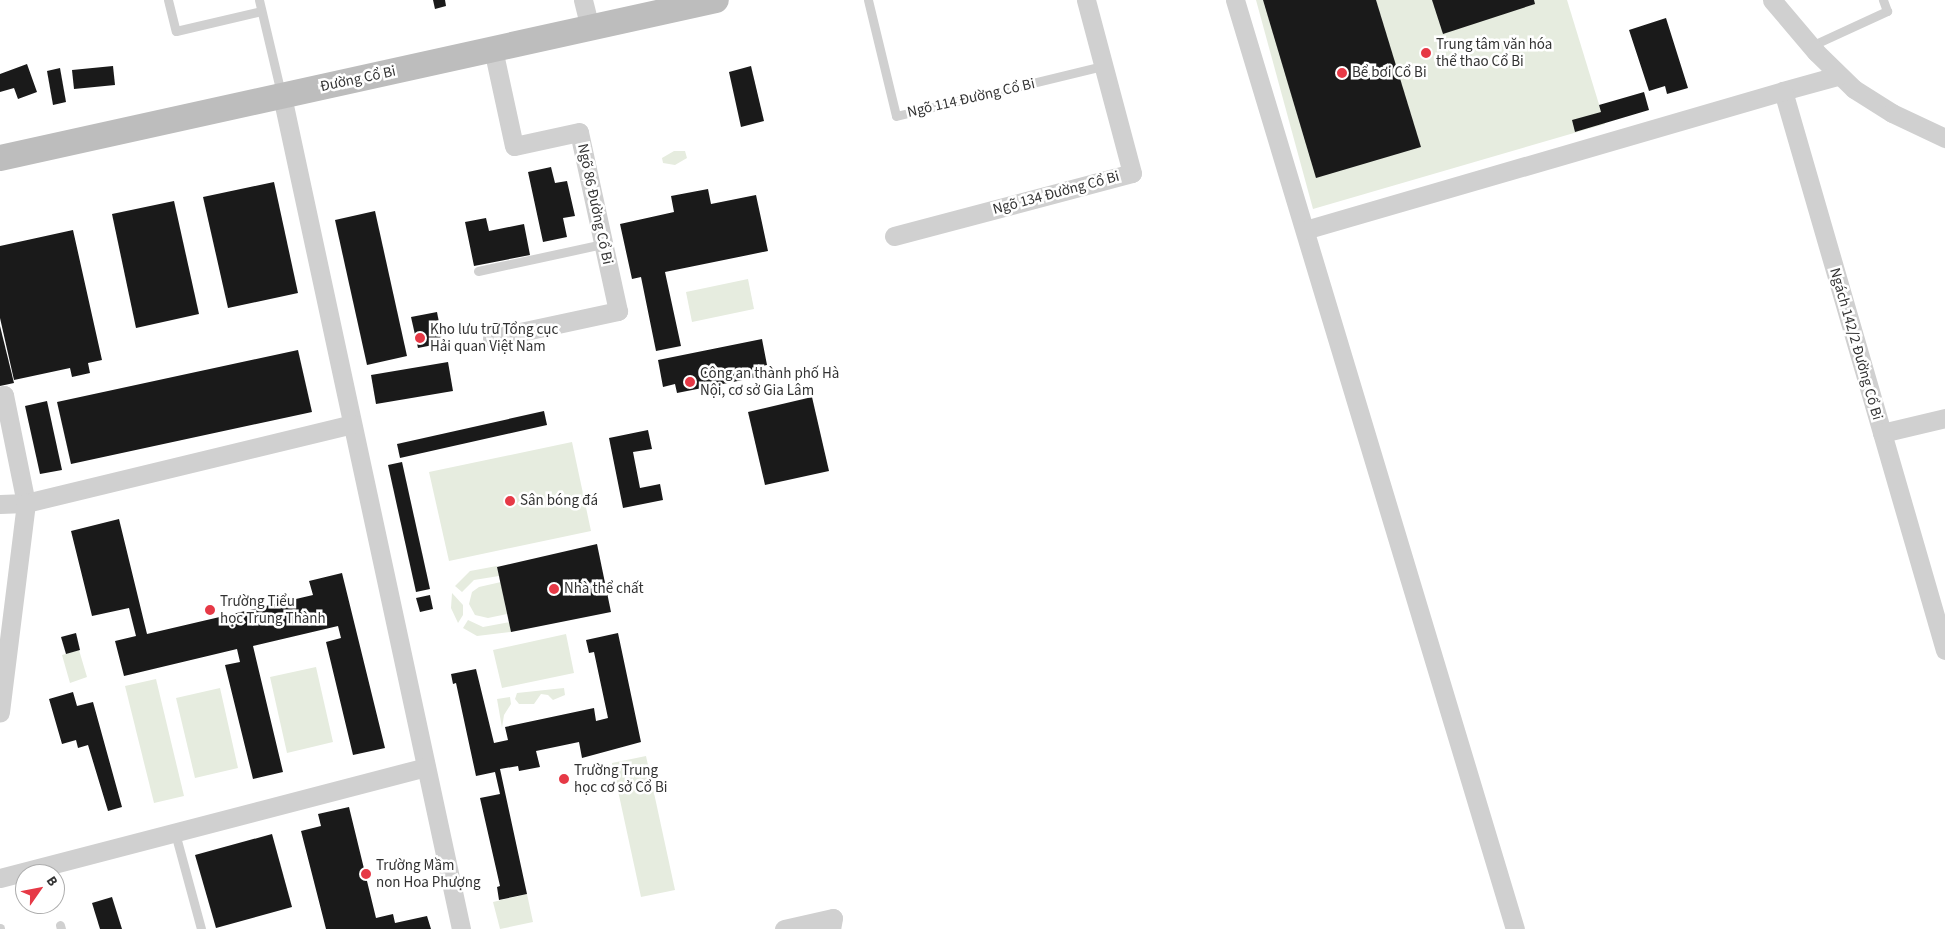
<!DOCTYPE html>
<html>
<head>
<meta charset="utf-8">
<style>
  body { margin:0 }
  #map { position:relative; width:1945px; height:929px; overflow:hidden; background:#fff; font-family:"Source Sans 3",sans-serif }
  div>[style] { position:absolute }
  .green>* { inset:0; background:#e6ecdf }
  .building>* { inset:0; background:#1a1a1a }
  .service>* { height:9px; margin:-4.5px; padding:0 4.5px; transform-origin:4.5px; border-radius:4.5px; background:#d0d0d0 }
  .minor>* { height:19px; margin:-9.5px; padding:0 9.5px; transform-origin:9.5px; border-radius:9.5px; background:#d0d0d0 }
  .secondary>* { height:26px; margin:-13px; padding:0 13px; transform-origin:13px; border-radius:13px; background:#bdbdbd }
  .dots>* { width:14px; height:14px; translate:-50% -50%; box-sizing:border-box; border:2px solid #fff; border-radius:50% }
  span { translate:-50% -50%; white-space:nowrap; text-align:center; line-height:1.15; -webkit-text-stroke:5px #fff; paint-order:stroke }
  .poi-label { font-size:15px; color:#333 }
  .left { translate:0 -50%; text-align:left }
  .street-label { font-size:15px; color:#333 }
  .north { position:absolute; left:15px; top:864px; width:50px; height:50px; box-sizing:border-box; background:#fff; border:1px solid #adadad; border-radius:50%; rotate:57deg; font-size:14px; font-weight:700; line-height:20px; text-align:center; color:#333 }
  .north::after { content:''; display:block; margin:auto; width:18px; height:22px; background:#e63946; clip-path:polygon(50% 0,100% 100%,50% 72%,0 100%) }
</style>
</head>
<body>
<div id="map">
  <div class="green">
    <i style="clip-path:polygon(1256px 0,1567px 0,1605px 124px,1313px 209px)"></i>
    <i style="clip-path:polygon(674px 151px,685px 151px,687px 158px,675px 165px,663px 163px,662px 158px)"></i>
    <i style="clip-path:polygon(748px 279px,754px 309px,692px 322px,686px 292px)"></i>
    <i style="clip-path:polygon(572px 442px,591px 531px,449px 561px,429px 472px)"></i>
    <i style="clip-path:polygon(497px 566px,499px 576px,474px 580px,462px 592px,455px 586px,470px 571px)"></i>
    <i style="clip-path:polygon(501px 582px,507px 614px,488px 618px,475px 615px,469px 604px,472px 592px,479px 587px)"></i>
    <i style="clip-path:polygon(452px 593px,463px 605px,463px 615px,458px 623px,451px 608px)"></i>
    <i style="clip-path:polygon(468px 620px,483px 627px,510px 622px,511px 632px,477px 636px,463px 628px)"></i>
    <i style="clip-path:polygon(566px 634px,574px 673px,502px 688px,493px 650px)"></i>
    <i style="clip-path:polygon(79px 650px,87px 677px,70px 683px,62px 655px)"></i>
    <i style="clip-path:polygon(316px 667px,333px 742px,287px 753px,270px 677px)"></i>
    <i style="clip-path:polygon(156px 679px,184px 796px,154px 803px,125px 686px)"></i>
    <i style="clip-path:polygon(220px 688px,238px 768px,195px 778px,176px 698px)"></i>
    <i style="clip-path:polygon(564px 688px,565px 695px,553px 700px,548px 695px,541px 694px,534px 704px,519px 704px,515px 699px,517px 693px)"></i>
    <i style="clip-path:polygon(510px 697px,511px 704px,504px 715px,502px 728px,497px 699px)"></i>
    <i style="clip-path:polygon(646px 756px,675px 890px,641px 897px,612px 763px)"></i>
    <i style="clip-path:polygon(527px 894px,533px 922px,500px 929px,493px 902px)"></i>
  </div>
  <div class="building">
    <i style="clip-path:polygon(433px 0,445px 0,446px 6px,435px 9px)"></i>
    <i style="clip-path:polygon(1263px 0,1376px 0,1421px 147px,1316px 178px)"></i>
    <i style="clip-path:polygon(1432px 0,1534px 0,1535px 4px,1443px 34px)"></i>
    <i style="clip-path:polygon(1666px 18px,1688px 88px,1667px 94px,1665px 86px,1649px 91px,1629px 30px)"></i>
    <i style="clip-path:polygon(27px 64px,37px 92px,18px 99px,14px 88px,0 92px,0 74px)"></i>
    <i style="clip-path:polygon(113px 66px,115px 85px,74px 89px,72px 70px)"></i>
    <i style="clip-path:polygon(751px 66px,764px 121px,741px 127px,729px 72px)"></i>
    <i style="clip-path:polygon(60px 68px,66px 102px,53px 105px,47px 71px)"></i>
    <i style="clip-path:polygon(1644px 92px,1649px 110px,1575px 132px,1572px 120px,1601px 112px,1599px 105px)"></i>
    <i style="clip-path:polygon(551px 167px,555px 183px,567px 181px,575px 216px,563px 218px,567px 237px,543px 242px,528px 172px)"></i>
    <i style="clip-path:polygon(274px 182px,298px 293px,228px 308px,203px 197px)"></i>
    <i style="clip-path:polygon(708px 189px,711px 204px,756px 195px,768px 251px,665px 272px,681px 346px,656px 351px,641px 277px,632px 279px,620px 224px,674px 212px,671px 196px)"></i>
    <i style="clip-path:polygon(174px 201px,199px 314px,136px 328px,112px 214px)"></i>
    <i style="clip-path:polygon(375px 211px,407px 356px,367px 365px,335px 220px)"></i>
    <i style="clip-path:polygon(486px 218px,489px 231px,524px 224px,530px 255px,474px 266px,465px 222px)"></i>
    <i style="clip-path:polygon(73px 230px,102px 360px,88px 363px,90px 373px,72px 377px,70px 368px,14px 380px,0 318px,0 246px)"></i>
    <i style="clip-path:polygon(437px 312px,443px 343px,418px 348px,411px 317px)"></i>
    <i style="clip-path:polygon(0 326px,14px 383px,0 386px)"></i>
    <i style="clip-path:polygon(762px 339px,767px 365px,756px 367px,758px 377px,677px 393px,675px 384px,663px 387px,658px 360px)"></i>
    <i style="clip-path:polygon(298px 350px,312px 412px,71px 464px,57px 402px)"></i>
    <i style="clip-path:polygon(448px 362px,453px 391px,376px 404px,371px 375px)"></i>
    <i style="clip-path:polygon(812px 397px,829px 471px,765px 485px,748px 412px)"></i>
    <i style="clip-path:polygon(47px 401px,62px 470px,40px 474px,25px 406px)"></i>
    <i style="clip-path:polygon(544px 411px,547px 425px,400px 458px,397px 444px)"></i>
    <i style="clip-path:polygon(648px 430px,652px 449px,633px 452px,640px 488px,660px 484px,663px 500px,623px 508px,609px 438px)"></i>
    <i style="clip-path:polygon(402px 462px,430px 589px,416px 592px,388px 465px)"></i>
    <i style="clip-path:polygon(119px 519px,147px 634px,313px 595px,309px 581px,342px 573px,385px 748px,353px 755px,326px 642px,341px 638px,338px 626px,253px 646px,283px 772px,253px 779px,225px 665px,240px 662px,237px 649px,124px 676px,115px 641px,136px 636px,129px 608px,92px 616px,71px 531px)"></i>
    <i style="clip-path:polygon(597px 544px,611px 612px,511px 632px,497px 567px)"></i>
    <i style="clip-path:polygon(430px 595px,433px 609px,420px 612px,416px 598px)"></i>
    <i style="clip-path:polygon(76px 633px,80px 650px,66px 654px,61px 637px)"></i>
    <i style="clip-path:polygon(618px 633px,641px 742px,582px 758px,579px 742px,536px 751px,540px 767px,519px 771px,518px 766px,500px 769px,527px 894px,499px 900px,497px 887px,500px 886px,480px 798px,500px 794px,495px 772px,476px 776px,456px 683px,453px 684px,451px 674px,476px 669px,494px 743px,508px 740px,505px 727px,594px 708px,596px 721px,608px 718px,594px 652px,589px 653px,586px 640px)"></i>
    <i style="clip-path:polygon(73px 692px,77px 706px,93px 702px,122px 807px,108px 811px,88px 745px,78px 748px,76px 740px,62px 744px,49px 699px)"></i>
    <i style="clip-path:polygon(349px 807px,376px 918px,393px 914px,395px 923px,427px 916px,431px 929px,326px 929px,301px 831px,321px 826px,318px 814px)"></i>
    <i style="clip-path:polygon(272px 834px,292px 907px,216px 928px,195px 855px)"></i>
    <i style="clip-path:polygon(112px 897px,122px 929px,100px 929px,92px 903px)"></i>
  </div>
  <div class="service">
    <i style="left:168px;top:0;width:32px;rotate:76deg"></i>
    <i style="left:176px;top:31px;width:87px;rotate:-13.2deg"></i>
    <i style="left:259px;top:0;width:96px;rotate:76.7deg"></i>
    <i style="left:868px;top:0;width:119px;rotate:76.4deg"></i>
    <i style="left:896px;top:116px;width:213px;rotate:-13.6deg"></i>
    <i style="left:1811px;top:46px;width:84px;rotate:-24.7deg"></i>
    <i style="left:1887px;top:11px;width:12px;rotate:-110deg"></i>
    <i style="left:478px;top:271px;width:128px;rotate:-12.2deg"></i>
    <i style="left:175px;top:833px;width:99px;rotate:74.8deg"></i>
    <i style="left:60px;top:925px;width:4px;rotate:76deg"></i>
    <i style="left:0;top:928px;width:1px;rotate:90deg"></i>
  </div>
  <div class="minor">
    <i style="left:583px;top:0;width:29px;rotate:76deg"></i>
    <i style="left:1235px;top:0;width:970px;rotate:73.23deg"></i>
    <i style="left:1772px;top:0;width:68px;rotate:49.8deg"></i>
    <i style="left:1816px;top:52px;width:53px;rotate:44.2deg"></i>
    <i style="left:1854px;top:89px;width:45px;rotate:32.3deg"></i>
    <i style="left:1892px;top:113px;width:59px;rotate:25.3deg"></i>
    <i style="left:1837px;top:76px;width:56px;rotate:164.5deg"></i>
    <i style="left:1783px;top:91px;width:582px;rotate:73.84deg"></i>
    <i style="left:282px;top:96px;width:852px;rotate:77.87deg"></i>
    <i style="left:1305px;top:230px;width:498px;rotate:-16.2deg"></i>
    <i style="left:894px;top:236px;width:246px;rotate:-14.8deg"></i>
    <i style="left:1132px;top:173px;width:179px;rotate:-104.9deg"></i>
    <i style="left:492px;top:338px;width:129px;rotate:-12.1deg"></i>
    <i style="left:618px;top:311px;width:183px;rotate:-102.3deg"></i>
    <i style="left:579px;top:132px;width:66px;rotate:167.8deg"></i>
    <i style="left:514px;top:146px;width:99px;rotate:-102.2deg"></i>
    <i style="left:0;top:396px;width:4px;rotate:-14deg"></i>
    <i style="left:4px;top:395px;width:110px;rotate:78.5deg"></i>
    <i style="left:26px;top:503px;width:335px;rotate:-13.6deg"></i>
    <i style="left:1882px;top:433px;width:65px;rotate:-13.4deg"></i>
    <i style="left:0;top:504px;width:26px;rotate:-2deg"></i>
    <i style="left:26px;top:503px;width:211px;rotate:97.1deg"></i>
    <i style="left:0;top:878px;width:440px;rotate:-14.6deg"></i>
    <i style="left:784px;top:929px;width:50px;rotate:-12.7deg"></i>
    <i style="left:833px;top:918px;width:11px;rotate:100deg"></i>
  </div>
  <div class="secondary">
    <i style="left:0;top:158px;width:733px;rotate:-12.44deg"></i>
  </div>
  <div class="dots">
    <i style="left:1426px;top:53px;background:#e63946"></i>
    <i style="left:1342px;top:73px;background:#e63946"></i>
    <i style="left:420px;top:338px;background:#e63946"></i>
    <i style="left:690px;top:382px;background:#e63946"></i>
    <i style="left:510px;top:501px;background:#e63946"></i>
    <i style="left:554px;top:589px;background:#e63946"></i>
    <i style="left:210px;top:610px;background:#e63946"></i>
    <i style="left:564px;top:779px;background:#e63946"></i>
    <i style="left:366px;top:874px;background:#e63946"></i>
  </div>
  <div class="poi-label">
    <span class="left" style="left:1436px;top:53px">Trung tâm văn hóa<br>thể thao Cổ Bi</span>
    <span class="left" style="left:1352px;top:73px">Bể bơi Cổ Bi</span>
    <span class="left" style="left:430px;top:338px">Kho lưu trữ Tổng cục<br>Hải quan Việt Nam</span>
    <span class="left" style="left:700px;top:382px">Công an thành phố Hà<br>Nội, cơ sở Gia Lâm</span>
    <span class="left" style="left:520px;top:501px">Sân bóng đá</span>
    <span class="left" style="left:564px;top:589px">Nhà thể chất</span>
    <span class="left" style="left:220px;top:610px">Trường Tiểu<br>học Trung Thành</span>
    <span class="left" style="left:574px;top:779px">Trường Trung<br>học cơ sở Cổ Bi</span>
    <span class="left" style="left:376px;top:874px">Trường Mầm<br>non Hoa Phượng</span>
  </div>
  <div class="street-label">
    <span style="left:358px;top:79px;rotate:-12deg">Đường Cổ Bi</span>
    <span style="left:971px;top:98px;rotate:-13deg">Ngõ 114 Đường Cổ Bi</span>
    <span style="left:1056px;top:193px;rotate:-15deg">Ngõ 134 Đường Cổ Bi</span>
    <span style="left:595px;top:204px;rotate:78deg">Ngõ 86 Đường Cổ Bi</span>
    <span style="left:1856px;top:344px;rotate:74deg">Ngách 142/2 Đường Cổ Bi</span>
  </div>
  <div class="north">B</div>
</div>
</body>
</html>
